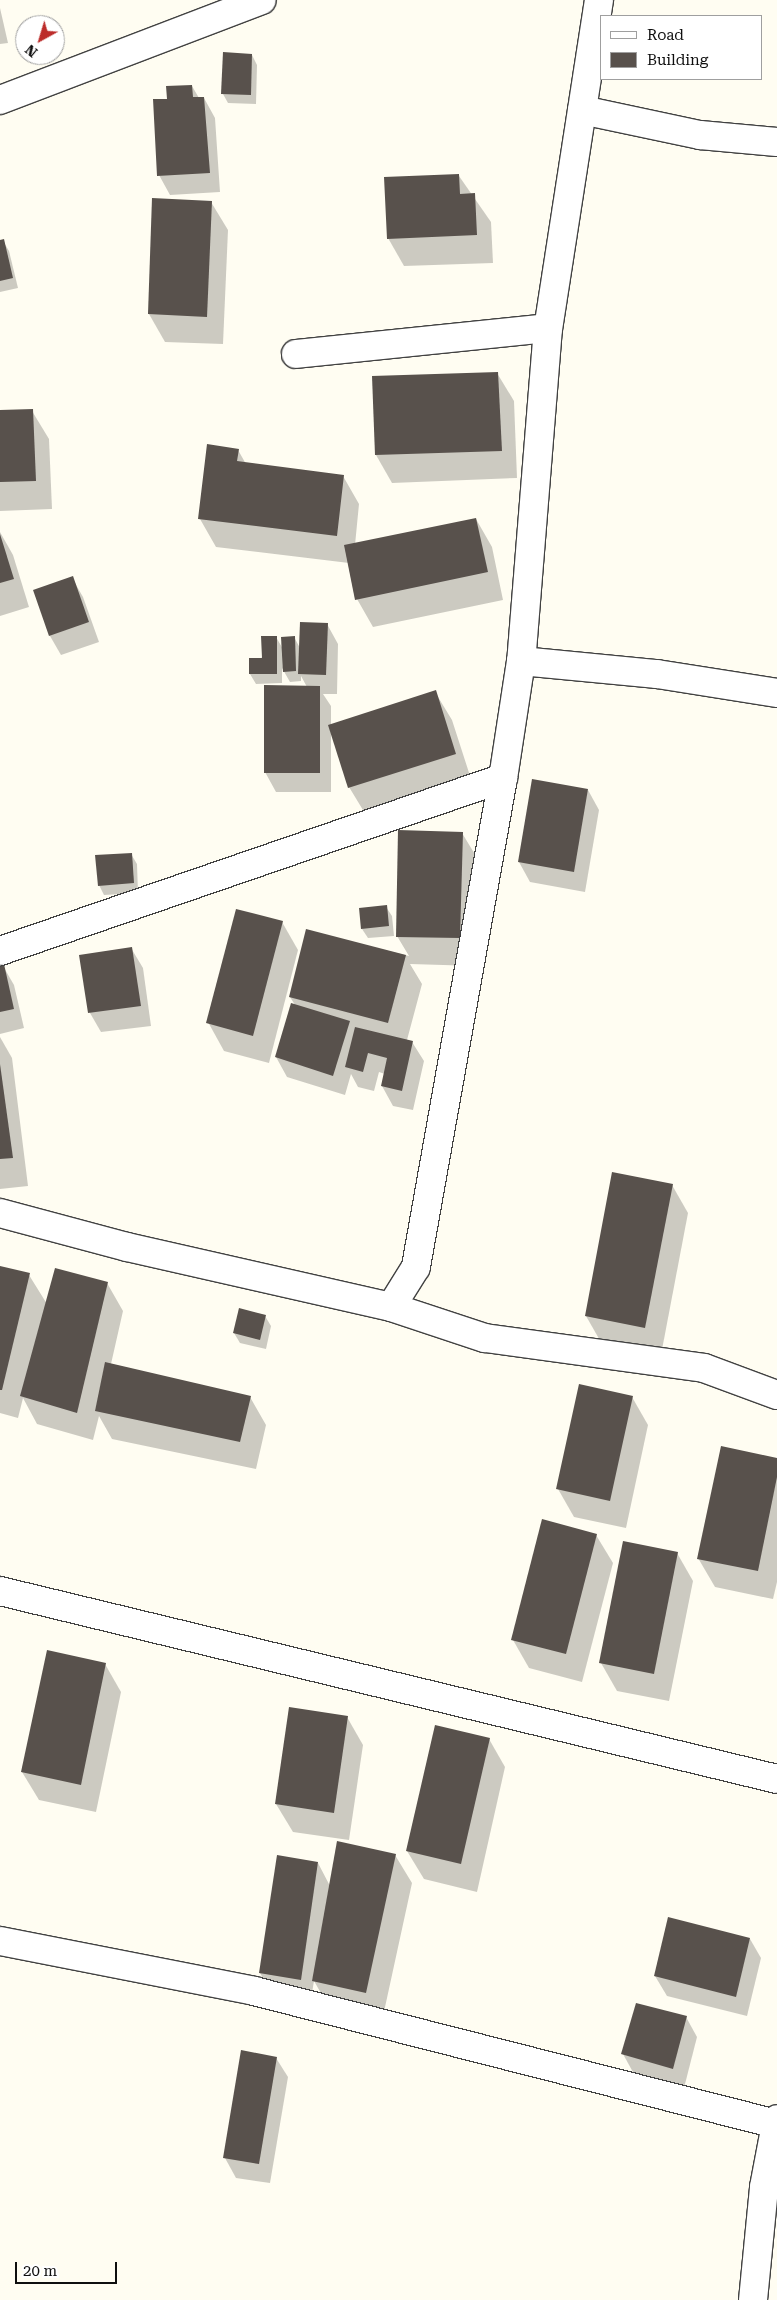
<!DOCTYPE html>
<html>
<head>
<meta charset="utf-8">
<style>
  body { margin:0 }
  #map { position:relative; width:777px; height:2300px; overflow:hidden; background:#fffdf2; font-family:"Roboto Serif",serif }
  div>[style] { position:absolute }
  .shadow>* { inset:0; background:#0003 }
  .building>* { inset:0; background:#58514c }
  .roads { filter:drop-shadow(1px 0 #424242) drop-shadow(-1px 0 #424242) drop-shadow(0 1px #424242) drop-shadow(0 -1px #424242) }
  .minor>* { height:28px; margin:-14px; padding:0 14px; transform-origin:14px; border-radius:14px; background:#fff }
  span { translate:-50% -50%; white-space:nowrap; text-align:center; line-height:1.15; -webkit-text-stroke:5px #fff; paint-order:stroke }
  .legend { position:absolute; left:600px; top:15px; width:162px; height:65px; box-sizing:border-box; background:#fff; border:1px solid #9f9f9f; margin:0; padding:6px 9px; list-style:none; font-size:15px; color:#0f0f0f }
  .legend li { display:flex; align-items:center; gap:10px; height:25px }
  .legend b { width:25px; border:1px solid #9f9f9f }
  .north { position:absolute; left:15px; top:15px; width:50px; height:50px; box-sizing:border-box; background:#fff; border:1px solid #9f9f9f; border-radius:50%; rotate:219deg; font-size:14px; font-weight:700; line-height:20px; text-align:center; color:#0f0f0f }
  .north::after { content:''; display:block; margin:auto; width:18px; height:22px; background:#bc2c2a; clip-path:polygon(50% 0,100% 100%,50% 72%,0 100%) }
  .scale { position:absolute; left:15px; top:2262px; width:102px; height:22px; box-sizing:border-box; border:2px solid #0f0f0f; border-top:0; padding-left:6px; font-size:15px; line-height:18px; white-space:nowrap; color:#0f0f0f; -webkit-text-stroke:4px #fff; paint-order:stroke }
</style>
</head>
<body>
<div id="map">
  <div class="shadow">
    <i style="clip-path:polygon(0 8px,8px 43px,0 44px)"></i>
    <i style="clip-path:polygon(252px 55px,257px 65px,256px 104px,228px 103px,223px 94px)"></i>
    <i style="clip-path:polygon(192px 86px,199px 98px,204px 98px,215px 118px,220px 192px,170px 195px,159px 175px,168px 100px)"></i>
    <i style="clip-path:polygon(459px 176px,491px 222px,493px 263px,404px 266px,388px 238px)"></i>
    <i style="clip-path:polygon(211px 202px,228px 230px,223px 344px,165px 342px,149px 314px)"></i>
    <i style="clip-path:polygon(0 241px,3px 241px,9px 251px,18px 288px,0 292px)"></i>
    <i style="clip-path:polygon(497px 373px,514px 401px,517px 478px,392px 483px,376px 455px,373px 378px)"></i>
    <i style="clip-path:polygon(32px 411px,49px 439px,52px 509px,0 511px,0 412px)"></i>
    <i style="clip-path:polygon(238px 450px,246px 464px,343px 476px,359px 504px,355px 545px,476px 519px,492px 547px,503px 600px,373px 627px,357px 599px,349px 563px,216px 547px,200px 519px)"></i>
    <i style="clip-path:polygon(0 532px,13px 555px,29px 607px,0 616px)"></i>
    <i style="clip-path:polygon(72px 578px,83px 597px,99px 642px,61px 655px,50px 636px)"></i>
    <i style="clip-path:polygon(327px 624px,338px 644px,337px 694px,323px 694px,331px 706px,331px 725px,435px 692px,452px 720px,472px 782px,366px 815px,349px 787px,331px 732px,331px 792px,276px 792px,265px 772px,307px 687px,301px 676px,301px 681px,290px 682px,282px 668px,282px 683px,256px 684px,250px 674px,276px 637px,283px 649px,294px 637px,300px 648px)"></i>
    <i style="clip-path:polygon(588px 790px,599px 810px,585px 892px,530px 882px,519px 862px)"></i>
    <i style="clip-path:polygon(462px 833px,479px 861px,476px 966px,410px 964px,422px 984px,407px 1040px,412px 1042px,424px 1061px,413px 1110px,393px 1106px,382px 1086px,385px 1074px,379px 1072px,374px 1091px,358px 1087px,351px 1074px,345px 1095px,287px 1077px,276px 1057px,295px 1005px,290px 997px,307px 931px,409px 956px,397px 936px)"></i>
    <i style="clip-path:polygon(131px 854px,137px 864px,138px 893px,104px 895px,99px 885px)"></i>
    <i style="clip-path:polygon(386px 907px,392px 916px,394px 936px,368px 938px,362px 929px)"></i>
    <i style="clip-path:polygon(282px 922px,298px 950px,269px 1063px,224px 1051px,208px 1022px)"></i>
    <i style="clip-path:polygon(131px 948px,143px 968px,151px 1026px,101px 1032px,90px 1013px,81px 956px)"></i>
    <i style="clip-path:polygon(3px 966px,14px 985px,24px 1028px,0 1034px,0 967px)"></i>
    <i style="clip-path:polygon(0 1037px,12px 1058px,28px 1186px,0 1189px)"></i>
    <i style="clip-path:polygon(672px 1185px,688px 1213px,661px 1355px,602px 1344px,586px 1316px)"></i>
    <i style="clip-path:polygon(0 1267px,29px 1275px,47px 1304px,107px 1283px,123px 1311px,111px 1364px,250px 1397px,266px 1425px,256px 1469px,112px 1439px,99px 1416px,93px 1440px,37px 1424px,23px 1398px,18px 1418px,0 1413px)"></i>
    <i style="clip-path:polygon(265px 1316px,271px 1326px,266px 1349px,240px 1343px,234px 1333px)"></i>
    <i style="clip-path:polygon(632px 1397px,648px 1425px,626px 1528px,574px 1517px,558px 1489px)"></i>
    <i style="clip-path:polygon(777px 1460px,777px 1582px,773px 1599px,715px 1587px,698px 1558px)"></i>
    <i style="clip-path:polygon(596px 1535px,613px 1563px,582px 1682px,529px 1668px,513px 1640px)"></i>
    <i style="clip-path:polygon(677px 1553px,693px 1581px,669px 1701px,617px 1691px,601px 1663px)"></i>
    <i style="clip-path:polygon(105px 1664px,121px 1692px,96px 1812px,39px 1800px,22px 1772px)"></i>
    <i style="clip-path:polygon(347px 1717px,363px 1745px,349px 1840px,293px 1832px,276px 1804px)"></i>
    <i style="clip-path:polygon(489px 1739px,505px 1767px,477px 1892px,424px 1879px,407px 1851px)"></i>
    <i style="clip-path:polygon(395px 1855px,412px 1883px,382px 2021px,330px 2009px,314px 1981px,311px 1999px,272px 1993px,260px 1973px,318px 1863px,330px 1886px)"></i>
    <i style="clip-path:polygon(750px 1939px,761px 1958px,747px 2016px,667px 1996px,655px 1976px)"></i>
    <i style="clip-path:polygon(686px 2017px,697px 2037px,684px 2088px,634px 2074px,623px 2054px)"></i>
    <i style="clip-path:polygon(276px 2058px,288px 2077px,270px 2183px,236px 2178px,225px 2158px)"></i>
  </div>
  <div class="building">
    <i style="clip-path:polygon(223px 52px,252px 54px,251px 95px,221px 94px)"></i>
    <i style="clip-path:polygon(192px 85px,193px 97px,204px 97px,210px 173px,157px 176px,153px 99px,167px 99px,166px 86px)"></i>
    <i style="clip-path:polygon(459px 174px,460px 194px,475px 193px,477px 235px,387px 239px,384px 177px)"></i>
    <i style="clip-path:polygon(152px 198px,212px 201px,207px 317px,148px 314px)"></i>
    <i style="clip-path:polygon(4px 239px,13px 278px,0 281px,0 240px)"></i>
    <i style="clip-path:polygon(498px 372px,502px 451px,375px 455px,372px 376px)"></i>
    <i style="clip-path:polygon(33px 409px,36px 481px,0 482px,0 410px)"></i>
    <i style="clip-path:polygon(207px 444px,239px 449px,237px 461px,344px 475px,337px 536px,198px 519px)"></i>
    <i style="clip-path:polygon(476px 518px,488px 572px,355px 600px,344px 545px)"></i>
    <i style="clip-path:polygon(0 534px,14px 579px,0 583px)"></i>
    <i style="clip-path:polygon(73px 576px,89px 622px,49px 636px,33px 590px)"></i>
    <i style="clip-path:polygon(300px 622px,328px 623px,326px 675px,298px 674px)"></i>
    <i style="clip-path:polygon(261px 636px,277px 636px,277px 674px,249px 674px,249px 658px,262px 658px)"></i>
    <i style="clip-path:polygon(295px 636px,296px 671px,283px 672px,281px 637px)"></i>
    <i style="clip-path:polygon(264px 685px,320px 686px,320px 773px,264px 773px)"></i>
    <i style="clip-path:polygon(436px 690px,456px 754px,348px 788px,328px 725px)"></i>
    <i style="clip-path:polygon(532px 779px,588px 789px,574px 872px,518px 862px)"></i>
    <i style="clip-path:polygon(398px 830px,463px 832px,460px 938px,396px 937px)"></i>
    <i style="clip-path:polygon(132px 853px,134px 883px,98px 886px,95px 855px)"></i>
    <i style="clip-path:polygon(387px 905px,389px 926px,361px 929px,359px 908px)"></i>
    <i style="clip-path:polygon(236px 909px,283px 921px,253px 1036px,206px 1023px)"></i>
    <i style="clip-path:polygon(306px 929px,406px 955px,388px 1023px,289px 997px)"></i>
    <i style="clip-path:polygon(132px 947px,141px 1006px,88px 1013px,79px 955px)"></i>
    <i style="clip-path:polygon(4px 964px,14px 1009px,0 1012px,0 965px)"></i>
    <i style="clip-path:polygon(291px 1003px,350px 1021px,333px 1076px,275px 1057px)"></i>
    <i style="clip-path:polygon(355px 1027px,413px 1041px,402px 1091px,381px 1086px,387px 1058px,368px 1053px,363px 1072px,345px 1067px)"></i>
    <i style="clip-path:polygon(0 1064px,13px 1158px,0 1159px)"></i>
    <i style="clip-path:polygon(612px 1172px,673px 1184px,645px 1328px,585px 1316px)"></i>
    <i style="clip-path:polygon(0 1266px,30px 1273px,2px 1390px,0 1390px)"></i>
    <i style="clip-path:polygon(55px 1268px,108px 1282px,77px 1413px,20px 1396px)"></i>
    <i style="clip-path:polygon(239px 1308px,266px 1315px,260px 1340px,233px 1333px)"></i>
    <i style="clip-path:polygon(105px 1362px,251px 1396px,240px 1442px,95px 1411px)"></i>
    <i style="clip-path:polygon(579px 1384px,633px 1396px,610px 1501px,556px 1489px)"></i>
    <i style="clip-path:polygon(721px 1446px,777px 1458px,777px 1477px,758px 1571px,697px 1559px)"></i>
    <i style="clip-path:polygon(542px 1519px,597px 1534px,566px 1654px,511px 1640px)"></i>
    <i style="clip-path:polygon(623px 1541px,678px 1552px,654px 1674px,599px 1663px)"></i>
    <i style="clip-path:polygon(47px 1650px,106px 1663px,81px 1785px,21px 1772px)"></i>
    <i style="clip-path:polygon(289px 1707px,348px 1716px,334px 1813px,275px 1804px)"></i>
    <i style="clip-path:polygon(435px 1725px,490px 1738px,461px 1864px,406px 1851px)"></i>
    <i style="clip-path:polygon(337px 1841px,396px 1854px,366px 1993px,312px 1981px)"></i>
    <i style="clip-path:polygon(277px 1855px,318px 1862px,301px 1980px,259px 1973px)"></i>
    <i style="clip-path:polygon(668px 1917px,750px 1938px,736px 1997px,654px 1976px)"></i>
    <i style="clip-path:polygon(636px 2003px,687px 2016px,673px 2069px,621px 2054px)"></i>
    <i style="clip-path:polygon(241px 2050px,277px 2057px,259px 2164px,223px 2158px)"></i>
  </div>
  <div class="roads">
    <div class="minor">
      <i style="left:599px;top:0;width:332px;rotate:98.8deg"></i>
      <i style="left:548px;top:328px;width:334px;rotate:94.6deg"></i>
      <i style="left:521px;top:661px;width:118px;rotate:98.7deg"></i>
      <i style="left:503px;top:778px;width:497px;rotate:100.1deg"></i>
      <i style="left:416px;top:1267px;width:47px;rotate:122deg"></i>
      <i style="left:391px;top:1307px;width:99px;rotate:18.3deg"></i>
      <i style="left:485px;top:1338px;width:221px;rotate:7.8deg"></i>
      <i style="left:704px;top:1368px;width:78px;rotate:20.3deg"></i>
      <i style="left:0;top:100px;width:280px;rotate:-20.9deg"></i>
      <i style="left:582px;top:110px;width:121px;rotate:12deg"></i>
      <i style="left:700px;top:135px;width:77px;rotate:5.2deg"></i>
      <i style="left:296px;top:354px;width:253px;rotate:-5.9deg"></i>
      <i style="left:521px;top:661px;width:137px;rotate:5.5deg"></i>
      <i style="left:657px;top:674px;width:121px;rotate:9deg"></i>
      <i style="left:0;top:951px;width:532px;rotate:-18.98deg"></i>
      <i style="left:0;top:1213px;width:131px;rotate:15deg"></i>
      <i style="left:127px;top:1247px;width:271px;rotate:12.8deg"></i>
      <i style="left:0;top:1591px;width:799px;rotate:13.6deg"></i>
      <i style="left:0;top:1941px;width:259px;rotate:11.1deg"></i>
      <i style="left:254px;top:1991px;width:539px;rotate:14.29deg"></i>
      <i style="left:753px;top:2300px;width:114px;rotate:-84.4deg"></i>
      <i style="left:764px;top:2187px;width:69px;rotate:-79.2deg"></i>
    </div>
  </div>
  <ul class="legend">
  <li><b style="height:6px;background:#fff"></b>Road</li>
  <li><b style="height:14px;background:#58514c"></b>Building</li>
  </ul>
  <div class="north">N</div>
  <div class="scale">20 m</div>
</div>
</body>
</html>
